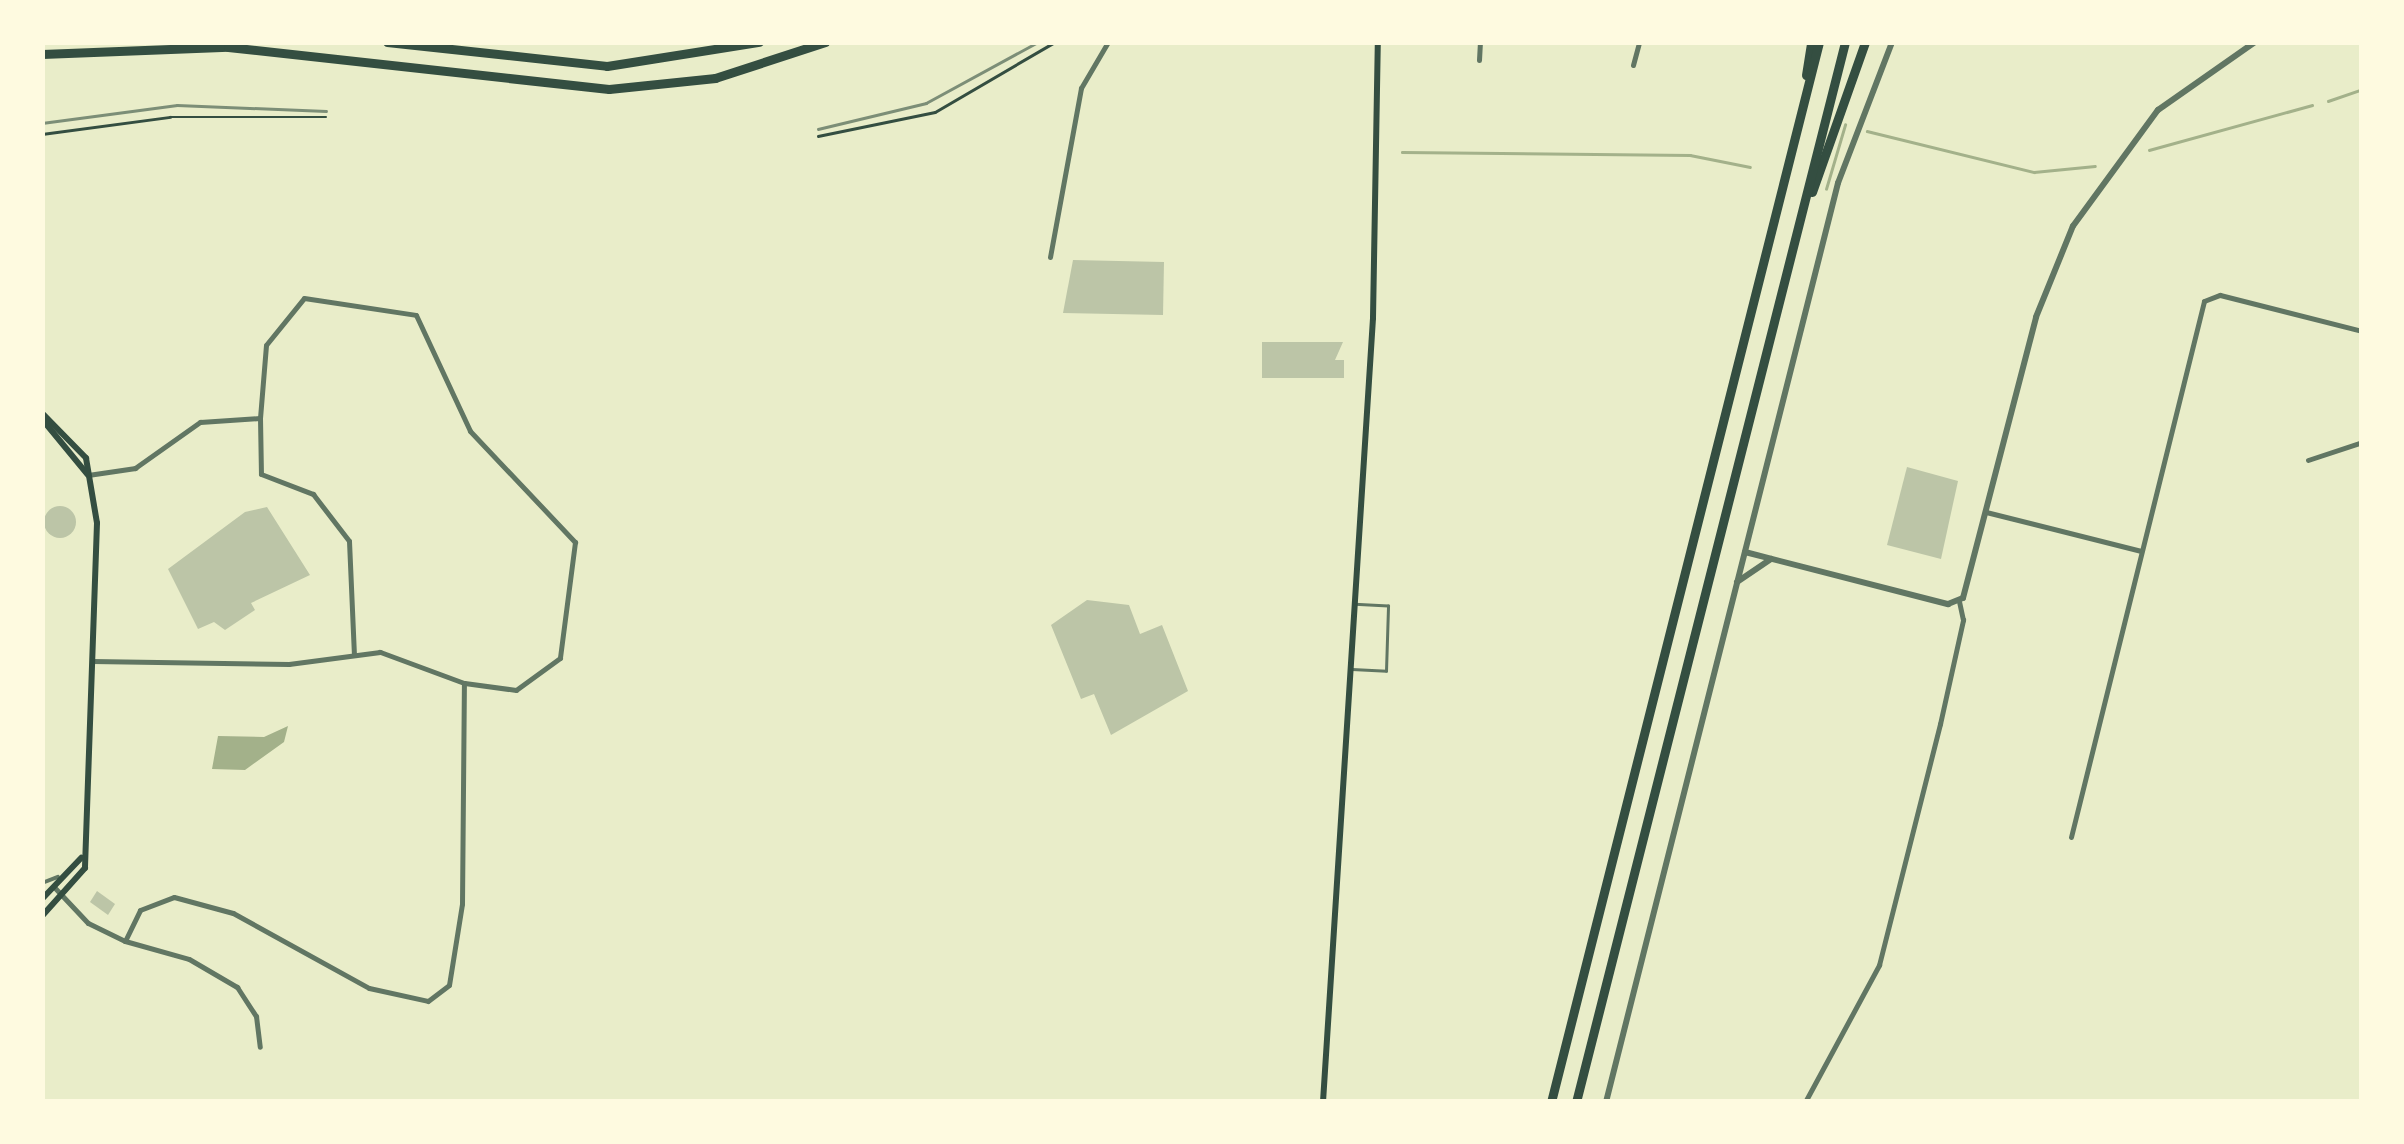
<!DOCTYPE html>
<html>
<head>
<meta charset="utf-8">
<style>
  body { margin:0 }
  #map { position:relative; width:2404px; height:1144px; overflow:hidden; background:#e9edc9; font-family:"Roboto Condensed",sans-serif }
  div>[style] { position:absolute }
  .water>* { inset:0; background:#a3b18a }
  .stream>* { height:2.5px; margin:-1.25px; padding:0 1.25px; transform-origin:1.25px; border-radius:1.25px; background:#a3b18a }
  .building>* { inset:0; background:#bcc5a7 }
  .round { border-radius:50% }
  .path>* { height:2.5px; margin:-1.25px; padding:0 1.25px; transform-origin:1.25px; border-radius:1.25px; background:#344e41 }
  .service>* { height:2.5px; margin:-1.25px; padding:0 1.25px; transform-origin:1.25px; border-radius:1.25px; background:#617663 }
  .pedestrian>* { height:4px; margin:-2px; padding:0 2px; transform-origin:2px; border-radius:2px; background:#617663 }
  .minor>* { height:5px; margin:-2.5px; padding:0 2.5px; transform-origin:2.5px; border-radius:2.5px; background:#617663 }
  .tertiary>* { height:6px; margin:-3px; padding:0 3px; transform-origin:3px; border-radius:3px; background:#617663 }
  .secondary>* { height:6px; margin:-3px; padding:0 3px; transform-origin:3px; border-radius:3px; background:#344e41 }
  .motorway>* { height:9px; margin:-4.5px; padding:0 4.5px; transform-origin:4.5px; border-radius:4.5px; background:#344e41 }
  .rail>* { height:2.5px; margin:-1.25px; padding:0 1.25px; transform-origin:1.25px; border-radius:1.25px; background:#7c8e77 }
  span { translate:-50% -50%; white-space:nowrap; text-align:center; line-height:1.15; -webkit-text-stroke:10px #fefae0; paint-order:stroke }
  .frame { position:absolute; inset:0; border:45px solid #fefae0; pointer-events:none }
</style>
</head>
<body>
<div id="map">
  <div class="water">
    <i style="clip-path:polygon(288px 726px,284px 742px,245px 770px,212px 769px,218px 736px,264px 737px)"></i>
  </div>
  <div class="stream">
    <i style="left:2328px;top:101px;width:36px;rotate:-19deg"></i>
    <i style="left:1867px;top:131px;width:172px;rotate:13.8deg"></i>
    <i style="left:2034px;top:172px;width:61px;rotate:-5.6deg"></i>
    <i style="left:2149px;top:150px;width:169px;rotate:-15.4deg"></i>
    <i style="left:1402px;top:152px;width:288px;rotate:0.6deg"></i>
    <i style="left:1690px;top:155px;width:61px;rotate:11.3deg"></i>
    <i style="left:1826px;top:189px;width:67px;rotate:-73.5deg"></i>
  </div>
  <div class="building">
    <i style="clip-path:polygon(1073px 260px,1164px 262px,1163px 315px,1063px 313px)"></i>
    <i style="clip-path:polygon(1262px 342px,1343px 342px,1335px 360px,1344px 360px,1344px 378px,1262px 378px)"></i>
    <i style="clip-path:polygon(1907px 467px,1958px 481px,1941px 559px,1887px 545px)"></i>
    <i class="round" style="left:44px;top:506px;width:32px;height:32px"></i>
    <i style="clip-path:polygon(267px 507px,310px 575px,251px 603px,255px 610px,225px 630px,214px 622px,198px 629px,168px 569px,245px 512px)"></i>
    <i style="clip-path:polygon(1087px 600px,1129px 605px,1140px 634px,1162px 625px,1188px 691px,1111px 735px,1094px 694px,1081px 699px,1051px 625px)"></i>
    <i style="clip-path:polygon(97px 891px,115px 904px,108px 915px,90px 902px)"></i>
  </div>
  <div class="path">
    <i style="left:42px;top:134px;width:129px;rotate:-7.6deg"></i>
    <i style="left:170px;top:117px;width:156px"></i>
    <i style="left:818px;top:136px;width:119px;rotate:-11.6deg"></i>
    <i style="left:935px;top:112px;width:139px;rotate:-30.3deg"></i>
  </div>
  <div class="service">
    <i style="left:1352px;top:669px;width:34px;rotate:3deg"></i>
    <i style="left:1386px;top:671px;width:65px;rotate:-88.2deg"></i>
    <i style="left:1388px;top:606px;width:33px;rotate:-177deg"></i>
  </div>
  <div class="pedestrian">
    <i style="left:42px;top:883px;width:17px;rotate:-21deg"></i>
  </div>
  <div class="minor">
    <i style="left:1479px;top:60px;width:18px;rotate:-87deg"></i>
    <i style="left:1633px;top:65px;width:24px;rotate:-75deg"></i>
    <i style="left:1050px;top:257px;width:172px;rotate:-79.6deg"></i>
    <i style="left:1081px;top:88px;width:53px;rotate:-59.6deg"></i>
    <i style="left:260px;top:418px;width:73px;rotate:-85.3deg"></i>
    <i style="left:266px;top:345px;width:60px;rotate:-51deg"></i>
    <i style="left:304px;top:298px;width:113px;rotate:8.6deg"></i>
    <i style="left:416px;top:315px;width:128px;rotate:65deg"></i>
    <i style="left:470px;top:431px;width:153px;rotate:46.6deg"></i>
    <i style="left:575px;top:542px;width:117px;rotate:97.4deg"></i>
    <i style="left:560px;top:658px;width:54px;rotate:144deg"></i>
    <i style="left:516px;top:690px;width:52px;rotate:-172.3deg"></i>
    <i style="left:2308px;top:460px;width:57px;rotate:-18.4deg"></i>
    <i style="left:88px;top:475px;width:48px;rotate:-8.5deg"></i>
    <i style="left:135px;top:468px;width:80px;rotate:-35.3deg"></i>
    <i style="left:200px;top:422px;width:60px;rotate:-3.8deg"></i>
    <i style="left:260px;top:418px;width:56px;rotate:89deg"></i>
    <i style="left:261px;top:474px;width:56px;rotate:21deg"></i>
    <i style="left:313px;top:494px;width:59px;rotate:52.5deg"></i>
    <i style="left:349px;top:541px;width:113px;rotate:87.5deg"></i>
    <i style="left:1986px;top:512px;width:160px;rotate:14.1deg"></i>
    <i style="left:2071px;top:837px;width:552px;rotate:-76.06deg"></i>
    <i style="left:2204px;top:301px;width:17px;rotate:-21deg"></i>
    <i style="left:2220px;top:295px;width:146px;rotate:14.2deg"></i>
    <i style="left:55px;top:888px;width:48px;rotate:46.7deg"></i>
    <i style="left:88px;top:923px;width:41px;rotate:25.9deg"></i>
    <i style="left:125px;top:941px;width:34px;rotate:-64deg"></i>
    <i style="left:140px;top:910px;width:36px;rotate:-21deg"></i>
    <i style="left:174px;top:897px;width:61px;rotate:15.2deg"></i>
    <i style="left:233px;top:913px;width:155px;rotate:28.9deg"></i>
    <i style="left:369px;top:988px;width:60px;rotate:12.4deg"></i>
    <i style="left:428px;top:1001px;width:26px;rotate:-37deg"></i>
    <i style="left:449px;top:985px;width:82px;rotate:-80.9deg"></i>
    <i style="left:462px;top:904px;width:221px;rotate:-89.5deg"></i>
    <i style="left:464px;top:683px;width:90px;rotate:-159.7deg"></i>
    <i style="left:380px;top:652px;width:92px;rotate:172.5deg"></i>
    <i style="left:289px;top:664px;width:197px;rotate:-179.1deg"></i>
    <i style="left:125px;top:941px;width:66px;rotate:15.7deg"></i>
    <i style="left:189px;top:959px;width:56px;rotate:30.3deg"></i>
    <i style="left:237px;top:987px;width:35px;rotate:57deg"></i>
    <i style="left:256px;top:1016px;width:31px;rotate:83deg"></i>
    <i style="left:1805px;top:1102px;width:156px;rotate:-61.6deg"></i>
    <i style="left:1879px;top:965px;width:249px;rotate:-75.8deg"></i>
    <i style="left:1940px;top:724px;width:107px;rotate:-77.5deg"></i>
    <i style="left:1963px;top:620px;width:19px;rotate:-102deg"></i>
  </div>
  <div class="tertiary">
    <i style="left:1745px;top:552px;width:210px;rotate:14.4deg"></i>
    <i style="left:1948px;top:604px;width:16px;rotate:-22deg"></i>
    <i style="left:1963px;top:598px;width:290px;rotate:-75.4deg"></i>
    <i style="left:2036px;top:317px;width:98px;rotate:-67.9deg"></i>
    <i style="left:2073px;top:226px;width:144px;rotate:-53.8deg"></i>
    <i style="left:2158px;top:110px;width:118px;rotate:-35deg"></i>
    <i style="left:1737px;top:582px;width:41px;rotate:-34.1deg"></i>
    <i style="left:1606px;top:1102px;width:948px;rotate:-75.83deg"></i>
    <i style="left:1838px;top:183px;width:151px;rotate:-69deg"></i>
  </div>
  <div class="secondary">
    <i style="left:42px;top:413px;width:63px;rotate:45.6deg"></i>
    <i style="left:86px;top:458px;width:66px;rotate:80.4deg"></i>
    <i style="left:97px;top:523px;width:345px;rotate:92deg"></i>
    <i style="left:85px;top:868px;width:64px;rotate:131.9deg"></i>
    <i style="left:42px;top:419px;width:72px;rotate:50.6deg"></i>
    <i style="left:42px;top:899px;width:57px;rotate:-46.4deg"></i>
    <i style="left:1323px;top:1102px;width:786px;rotate:-86.35deg"></i>
    <i style="left:1373px;top:318px;width:276px;rotate:-89deg"></i>
  </div>
  <div class="motorway">
    <i style="left:387px;top:42px;width:221px;rotate:6.2deg"></i>
    <i style="left:607px;top:66px;width:154px;rotate:-9deg"></i>
    <i style="left:42px;top:54px;width:186px;rotate:-2.2deg"></i>
    <i style="left:228px;top:47px;width:383px;rotate:6.3deg"></i>
    <i style="left:609px;top:89px;width:107px;rotate:-5.9deg"></i>
    <i style="left:715px;top:78px;width:116px;rotate:-18.1deg"></i>
    <i style="left:1806px;top:75px;width:33px;rotate:-81deg"></i>
    <i style="left:1812px;top:192px;width:159px;rotate:-70.5deg"></i>
    <i style="left:1551px;top:1102px;width:1093px;rotate:-75.81deg"></i>
    <i style="left:1576px;top:1102px;width:1094px;rotate:-75.76deg"></i>
  </div>
  <div class="rail">
    <i style="left:42px;top:123px;width:136px;rotate:-7.6deg"></i>
    <i style="left:177px;top:105px;width:149px;rotate:2.3deg"></i>
    <i style="left:818px;top:129px;width:111px;rotate:-13.5deg"></i>
    <i style="left:926px;top:103px;width:128px;rotate:-28.6deg"></i>
  </div>
  <div class="frame"></div>
</div>
</body>
</html>
